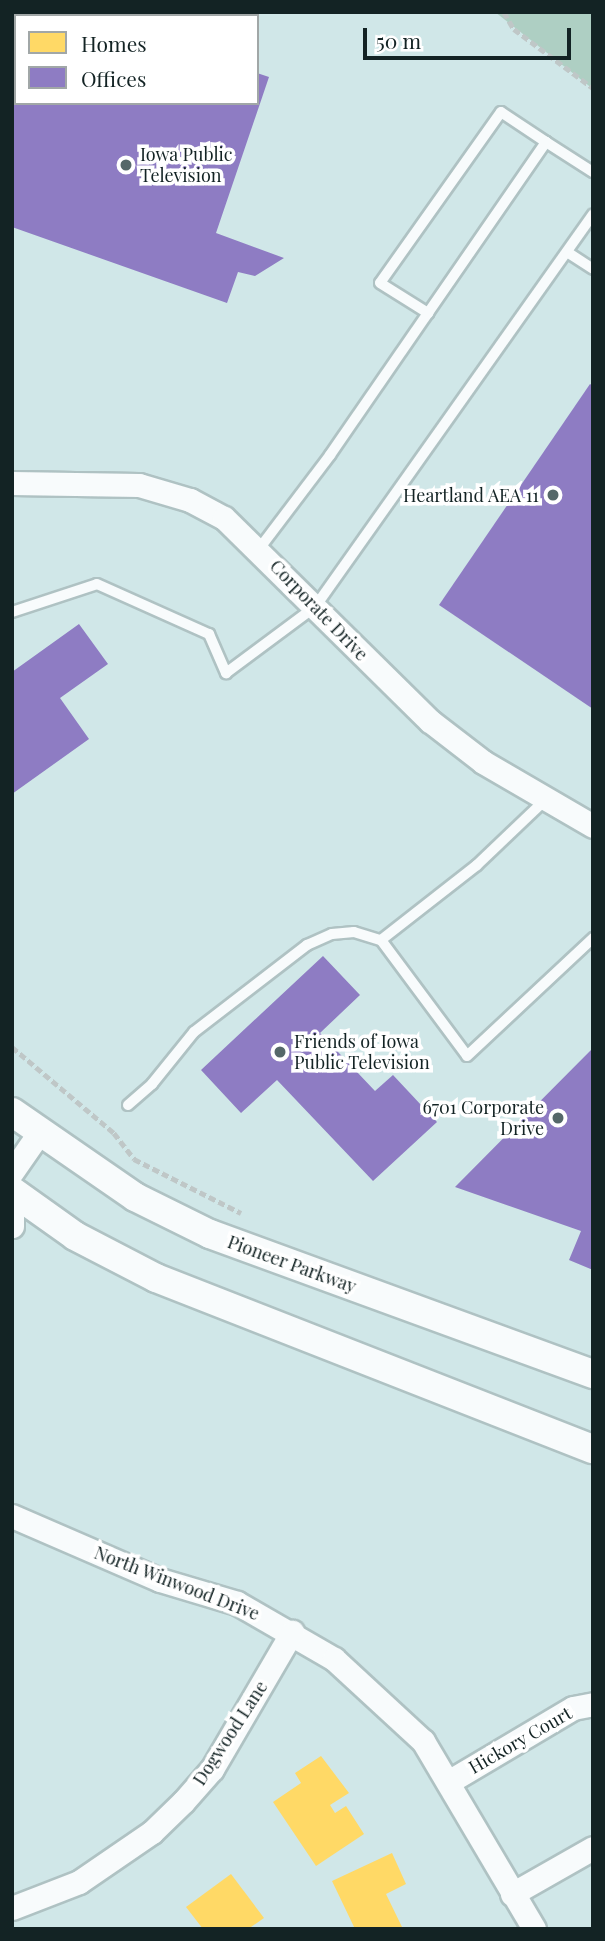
<!DOCTYPE html>
<html>
<head>
<meta charset="utf-8">
<style>
  body { margin:0 }
  #map { position:relative; width:605px; height:1941px; overflow:hidden; background:#d0e7e8; font-family:"Playfair Display",serif }
  div>[style] { position:absolute }
  .forest>* { inset:0; background:#aecfc3 }
  .homes>* { inset:0; background:#ffd966 }
  .offices>* { inset:0; background:#8e7cc3 }
  .path>* { height:4.5px; margin-top:-2.25px; transform-origin:0; background:repeating-linear-gradient(90deg,#bfc7c7 0 7px,transparent 0 10.5px) }
  .roads { filter:drop-shadow(2px 0 #afc2c3) drop-shadow(-2px 0 #afc2c3) drop-shadow(0 2px #afc2c3) drop-shadow(0 -2px #afc2c3) }
  .service>* { height:10px; margin:-5px; padding:0 5px; transform-origin:5px; border-radius:5px; background:#f8fbfc }
  .minor>* { height:23px; margin:-11.5px; padding:0 11.5px; transform-origin:11.5px; border-radius:11.5px; background:#f8fbfc }
  .tertiary>* { height:28px; margin:-14px; padding:0 14px; transform-origin:14px; border-radius:14px; background:#f8fbfc }
  .dots>* { width:19px; height:19px; translate:-50% -50%; box-sizing:border-box; border:4px solid #fff; border-radius:50% }
  span { translate:-50% -50%; white-space:nowrap; text-align:center; line-height:1.15; -webkit-text-stroke:7px #fff; paint-order:stroke }
  .poi-label { font-size:18px; color:#132324 }
  .left { translate:0 -50%; text-align:left }
  .right { translate:-100% -50%; text-align:right }
  .street-label { font-size:18px; color:#132324 }
  .frame { position:absolute; inset:0; border:14px solid #132324; pointer-events:none }
  .legend { position:absolute; left:14px; top:14px; width:245px; height:91px; box-sizing:border-box; background:#fff; border:2px solid #a1a7a7; margin:0; padding:9px 12px; list-style:none; font-size:21px; color:#132324 }
  .legend li { display:flex; align-items:center; gap:14px; height:35px }
  .legend b { width:35px; border:2px solid #a1a7a7 }
  .scale { position:absolute; left:363px; top:28px; width:208px; height:32px; box-sizing:border-box; border:4px solid #132324; border-top:0; padding-left:9px; font-size:21px; line-height:24px; white-space:nowrap; color:#132324; -webkit-text-stroke:5px #fff; paint-order:stroke }
</style>
</head>
<body>
<div id="map">
  <div class="forest">
    <i style="clip-path:polygon(495px 12px,593px 12px,593px 89px)"></i>
  </div>
  <div class="homes">
    <i style="clip-path:polygon(321px 1756px,349px 1793px,330px 1805px,335px 1813px,346px 1806px,364px 1834px,316px 1866px,273px 1802px,301px 1783px,295px 1773px)"></i>
    <i style="clip-path:polygon(392px 1853px,406px 1884px,386px 1894px,403px 1929px,355px 1929px,332px 1881px)"></i>
    <i style="clip-path:polygon(231px 1874px,264px 1918px,248px 1929px,203px 1929px,186px 1907px)"></i>
  </div>
  <div class="offices">
    <i style="clip-path:polygon(12px 12px,21px 16px,16px 16px,16px 103px,257px 103px,257px 73px,269px 77px,216px 233px,284px 258px,255px 276px,238px 272px,227px 303px,12px 227px)"></i>
    <i style="clip-path:polygon(590px 384px,593px 386px,593px 709px,439px 605px)"></i>
    <i style="clip-path:polygon(79px 624px,108px 664px,60px 698px,89px 739px,12px 794px,12px 672px)"></i>
    <i style="clip-path:polygon(323px 956px,360px 995px,320px 1033px,375px 1091px,393px 1075px,437px 1122px,373px 1181px,277px 1080px,241px 1113px,201px 1070px)"></i>
    <i style="clip-path:polygon(593px 1048px,593px 1270px,569px 1260px,581px 1231px,455px 1187px)"></i>
  </div>
  <div class="path">
    <i style="left:504px;top:12px;width:20px;rotate:60deg"></i>
    <i style="left:514px;top:29px;width:99px;rotate:36.8deg"></i>
    <i style="left:12px;top:1047px;width:133px;rotate:40.1deg"></i>
    <i style="left:114px;top:1133px;width:33px;rotate:52deg"></i>
    <i style="left:134px;top:1159px;width:120px;rotate:26.8deg"></i>
  </div>
  <div class="roads">
    <div class="service">
      <i style="left:546px;top:142px;width:56px;rotate:32.6deg"></i>
      <i style="left:567px;top:252px;width:31px;rotate:33deg"></i>
      <i style="left:259px;top:549px;width:118px;rotate:-52.9deg"></i>
      <i style="left:330px;top:455px;width:173px;rotate:-55.4deg"></i>
      <i style="left:428px;top:313px;width:208px;rotate:-55.4deg"></i>
      <i style="left:546px;top:142px;width:54px;rotate:-146.3deg"></i>
      <i style="left:501px;top:112px;width:209px;rotate:125.3deg"></i>
      <i style="left:380px;top:283px;width:57px;rotate:32deg"></i>
      <i style="left:12px;top:612px;width:89px;rotate:-18.2deg"></i>
      <i style="left:97px;top:584px;width:123px;rotate:24.1deg"></i>
      <i style="left:209px;top:634px;width:43px;rotate:66.4deg"></i>
      <i style="left:226px;top:673px;width:111px;rotate:-36.6deg"></i>
      <i style="left:315px;top:607px;width:481px;rotate:-54.7deg"></i>
      <i style="left:544px;top:801px;width:93px;rotate:136.3deg"></i>
      <i style="left:477px;top:865px;width:122px;rotate:142deg"></i>
      <i style="left:381px;top:940px;width:144px;rotate:53.4deg"></i>
      <i style="left:467px;top:1056px;width:173px;rotate:-43.1deg"></i>
      <i style="left:128px;top:1105px;width:32px;rotate:-41deg"></i>
      <i style="left:152px;top:1084px;width:67px;rotate:-51.1deg"></i>
      <i style="left:194px;top:1032px;width:143px;rotate:-37.6deg"></i>
      <i style="left:307px;top:945px;width:27px;rotate:-24deg"></i>
      <i style="left:332px;top:934px;width:22px;rotate:-5deg"></i>
      <i style="left:354px;top:932px;width:28px;rotate:17deg"></i>
    </div>
    <div class="minor">
      <i style="left:12px;top:483px;width:127px;rotate:0.9deg"></i>
      <i style="left:139px;top:485px;width:53px;rotate:16.4deg"></i>
      <i style="left:190px;top:500px;width:38px;rotate:28deg"></i>
      <i style="left:224px;top:518px;width:289px;rotate:44.6deg"></i>
      <i style="left:430px;top:721px;width:67px;rotate:37.7deg"></i>
      <i style="left:483px;top:762px;width:127px;rotate:30.2deg"></i>
      <i style="left:12px;top:1172px;width:47px;rotate:-55.3deg"></i>
      <i style="left:12px;top:1216px;width:10px;rotate:90deg"></i>
      <i style="left:12px;top:1516px;width:161px;rotate:23.4deg"></i>
      <i style="left:160px;top:1580px;width:80px;rotate:16.6deg"></i>
      <i style="left:237px;top:1603px;width:112px;rotate:30deg"></i>
      <i style="left:334px;top:1659px;width:121px;rotate:42.7deg"></i>
      <i style="left:423px;top:1741px;width:218px;rotate:59.4deg"></i>
      <i style="left:450px;top:1781px;width:143px;rotate:-30.7deg"></i>
      <i style="left:573px;top:1708px;width:20px;rotate:-11deg"></i>
      <i style="left:512px;top:1894px;width:93px;rotate:-29.6deg"></i>
      <i style="left:12px;top:1908px;width:72px;rotate:-21.2deg"></i>
      <i style="left:79px;top:1882px;width:88px;rotate:-34.4deg"></i>
      <i style="left:152px;top:1832px;width:43px;rotate:-44.1deg"></i>
      <i style="left:183px;top:1802px;width:44px;rotate:-48.7deg"></i>
      <i style="left:212px;top:1769px;width:159px;rotate:-59.7deg"></i>
    </div>
    <div class="tertiary">
      <i style="left:12px;top:1112px;width:150px;rotate:34.6deg"></i>
      <i style="left:135px;top:1197px;width:84px;rotate:26.3deg"></i>
      <i style="left:210px;top:1234px;width:408px;rotate:20.1deg"></i>
      <i style="left:12px;top:1191px;width:77px;rotate:35.5deg"></i>
      <i style="left:75px;top:1236px;width:91px;rotate:27.4deg"></i>
      <i style="left:156px;top:1278px;width:469px;rotate:21.4deg"></i>
    </div>
  </div>
  <div class="dots">
    <i style="left:126px;top:165px;background:#556869"></i>
    <i style="left:553px;top:495px;background:#556869"></i>
    <i style="left:280px;top:1052px;background:#556869"></i>
    <i style="left:558px;top:1118px;background:#556869"></i>
  </div>
  <div class="poi-label">
    <span class="left" style="left:140px;top:165px">Iowa Public<br>Television</span>
    <span class="right" style="left:539px;top:495px">Heartland AEA 11</span>
    <span class="left" style="left:294px;top:1052px">Friends of Iowa<br>Public Television</span>
    <span class="right" style="left:544px;top:1118px">6701 Corporate<br>Drive</span>
  </div>
  <div class="street-label">
    <span style="left:319px;top:610px;rotate:46deg">Corporate Drive</span>
    <span style="left:292px;top:1264px;rotate:20deg">Pioneer Parkway</span>
    <span style="left:177px;top:1583px;rotate:21deg">North Winwood Drive</span>
    <span style="left:230px;top:1733px;rotate:-57deg">Dogwood Lane</span>
    <span style="left:520px;top:1740px;rotate:-30deg">Hickory Court</span>
  </div>
  <div class="frame"></div>
  <ul class="legend">
  <li><b style="height:19px;background:#ffd966"></b>Homes</li>
  <li><b style="height:19px;background:#8e7cc3"></b>Offices</li>
  </ul>
  <div class="scale">50 m</div>
</div>
</body>
</html>
